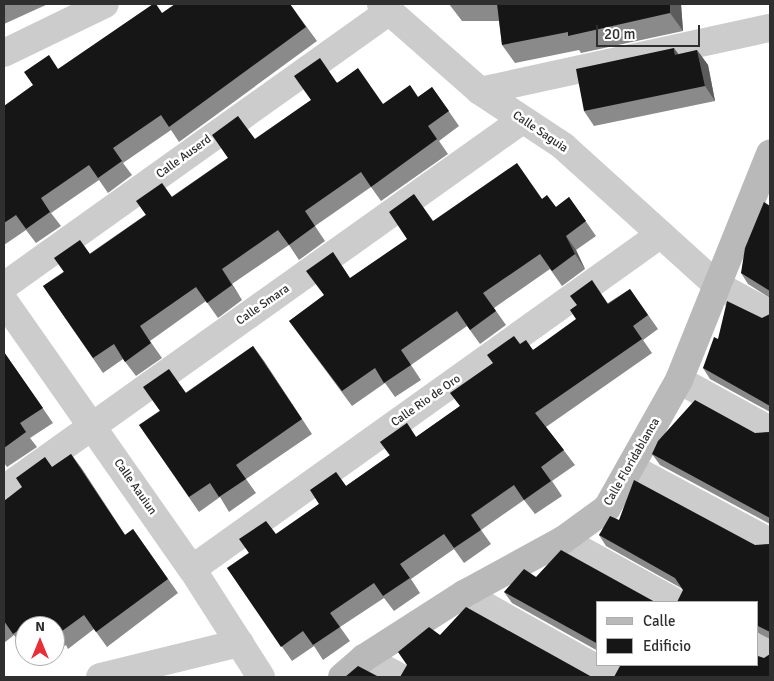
<!DOCTYPE html>
<html>
<head>
<meta charset="utf-8">
<style>
  body { margin:0 }
  #map { position:relative; width:774px; height:681px; overflow:hidden; background:#fff; font-family:Signika,sans-serif }
  div>[style] { position:absolute }
  .street>* { height:28px; margin:-14px; padding:0 14px; transform-origin:14px; border-radius:14px; background:#ccc }
  .secondary>* { height:28px; margin:-14px; padding:0 14px; transform-origin:14px; border-radius:14px; background:#b9b9b9 }
  .wall>* { inset:0; background:#8a8a8a }
  .shaded-wall>* { inset:0; background:#5c5c5c }
  .building>* { inset:0; background:#161616 }
  span { translate:-50% -50%; white-space:nowrap; text-align:center; line-height:1.15; -webkit-text-stroke:5px #fff; paint-order:stroke }
  .street-label { font-size:12px; color:#2f2f2f }
  .frame { position:absolute; inset:0; border:5px solid #2f2f2f; pointer-events:none }
  .legend { position:absolute; left:596px; top:601px; width:162px; height:65px; box-sizing:border-box; background:#fff; border:1px solid #acacac; margin:0; padding:6px 9px; list-style:none; font-size:15px; color:#2f2f2f }
  .legend li { display:flex; align-items:center; gap:10px; height:25px }
  .legend b { width:25px; border:1px solid #acacac }
  .north { position:absolute; left:15px; top:616px; width:50px; height:50px; box-sizing:border-box; background:#fff; border:1px solid #acacac; border-radius:50%; rotate:0deg; font-size:14px; font-weight:700; line-height:20px; text-align:center; color:#2f2f2f }
  .north::after { content:''; display:block; margin:auto; width:18px; height:22px; background:#e82f38; clip-path:polygon(50% 0,100% 100%,50% 72%,0 100%) }
  .scale { position:absolute; left:596px; top:25px; width:104px; height:22px; box-sizing:border-box; border:2px solid #2f2f2f; border-top:0; padding-left:6px; font-size:15px; line-height:18px; white-space:nowrap; color:#2f2f2f; -webkit-text-stroke:4px #fff; paint-order:stroke }
</style>
</head>
<body>
<div id="map">
  <div class="street">
    <i style="left:381px;top:4px;width:132px;rotate:41.3deg"></i>
    <i style="left:480px;top:91px;width:100px;rotate:33.5deg"></i>
    <i style="left:563px;top:146px;width:207px;rotate:42.1deg"></i>
    <i style="left:717px;top:285px;width:60px;rotate:28.7deg"></i>
    <i style="left:4px;top:53px;width:112px;rotate:-25.9deg"></i>
    <i style="left:480px;top:91px;width:297px;rotate:-12.3deg"></i>
    <i style="left:4px;top:286px;width:473px;rotate:-35.5deg"></i>
    <i style="left:4px;top:301px;width:327px;rotate:55deg"></i>
    <i style="left:192px;top:569px;width:128px;rotate:57.4deg"></i>
    <i style="left:679px;top:380px;width:104px;rotate:28.8deg"></i>
    <i style="left:630px;top:467px;width:159px;rotate:28.2deg"></i>
    <i style="left:4px;top:489px;width:636px;rotate:-35.46deg"></i>
    <i style="left:563px;top:540px;width:128px;rotate:29deg"></i>
    <i style="left:192px;top:569px;width:576px;rotate:-35.54deg"></i>
    <i style="left:464px;top:594px;width:170px;rotate:29.3deg"></i>
    <i style="left:758px;top:648px;width:13px;rotate:27deg"></i>
    <i style="left:364px;top:658px;width:40px;rotate:28deg"></i>
    <i style="left:100px;top:677px;width:144px;rotate:-13.7deg"></i>
  </div>
  <div class="secondary">
    <i style="left:342px;top:677px;width:29px;rotate:-41deg"></i>
    <i style="left:364px;top:658px;width:119px;rotate:-32.6deg"></i>
    <i style="left:464px;top:594px;width:113px;rotate:-28.6deg"></i>
    <i style="left:563px;top:540px;width:54px;rotate:-36deg"></i>
    <i style="left:607px;top:508px;width:147px;rotate:-60.6deg"></i>
    <i style="left:679px;top:380px;width:244px;rotate:-68.1deg"></i>
  </div>
  <div class="wall">
    <i style="clip-path:polygon(4px 4px,48px 4px,4px 24px)"></i>
    <i style="clip-path:polygon(290px 4px,317px 41px,179px 142px,171px 130px,123px 163px,132px 175px,108px 193px,99px 180px,51px 213px,61px 226px,36px 243px,26px 230px,4px 245px,4px 106px,58px 69px,162px 13px)"></i>
    <i style="clip-path:polygon(449px 4px,681px 4px,683px 31px,581px 53px,579px 50px,515px 63px,502px 45px,499px 21px,462px 21px)"></i>
    <i style="clip-path:polygon(697px 50px,708px 65px,715px 101px,594px 126px,584px 111px,679px 54px)"></i>
    <i style="clip-path:polygon(337px 82px,383px 104px,418px 97px,432px 87px,459px 126px,439px 141px,448px 154px,381px 201px,371px 187px,315px 226px,325px 241px,299px 260px,289px 245px,232px 284px,242px 300px,218px 318px,206px 301px,150px 341px,162px 358px,136px 376px,123px 359px,103px 373px,43px 286px)"></i>
    <i style="clip-path:polygon(569px 197px,596px 236px,576px 250px,585px 269px,562px 286px,550px 269px,494px 308px,506px 325px,480px 344px,467px 326px,411px 365px,421px 380px,395px 397px,385px 383px,352px 406px,289px 321px,433px 221px,542px 199px,556px 207px)"></i>
    <i style="clip-path:polygon(770px 206px,770px 298px,748px 284px,741px 273px)"></i>
    <i style="clip-path:polygon(630px 289px,658px 329px,643px 340px,652px 353px,546px 427px,575px 465px,552px 481px,562px 496px,535px 514px,524px 500px,481px 530px,491px 544px,464px 563px,454px 549px,411px 579px,420px 593px,394px 611px,384px 598px,340px 627px,350px 641px,323px 660px,314px 646px,292px 661px,227px 568px,319px 504px,336px 472px,346px 486px,390px 456px,380px 442px,407px 423px,416px 437px,460px 406px,520px 344px,533px 350px,608px 303px)"></i>
    <i style="clip-path:polygon(770px 314px,770px 412px,710px 379px,703px 368px,718px 339px,762px 318px)"></i>
    <i style="clip-path:polygon(253px 346px,312px 434px,246px 479px,256px 493px,229px 512px,220px 497px,199px 512px,139px 425px)"></i>
    <i style="clip-path:polygon(4px 352px,53px 423px,30px 438px,37px 447px,7px 467px,4px 463px)"></i>
    <i style="clip-path:polygon(770px 432px,770px 524px,660px 465px,652px 454px,755px 433px)"></i>
    <i style="clip-path:polygon(71px 454px,125px 535px,133px 529px,178px 593px,107px 647px,94px 629px,68px 649px,66px 645px,58px 650px,55px 646px,55px 626px,25px 626px,25px 648px,23px 649px,14px 635px,4px 643px,4px 501px)"></i>
    <i style="clip-path:polygon(619px 520px,755px 545px,770px 544px,770px 639px,758px 633px,758px 602px,683px 590px,681px 588px,606px 546px,599px 535px)"></i>
    <i style="clip-path:polygon(536px 577px,598px 602px,598px 651px,512px 603px,504px 592px)"></i>
  </div>
  <div class="shaded-wall">
    <i style="clip-path:polygon(670px 4px,681px 4px,683px 31px,670px 13px)"></i>
    <i style="clip-path:polygon(674px 48px,685px 63px,675px 55px)"></i>
    <i style="clip-path:polygon(697px 50px,708px 65px,715px 101px,705px 86px)"></i>
    <i style="clip-path:polygon(566px 236px,576px 250px,585px 269px,575px 254px)"></i>
    <i style="clip-path:polygon(222px 269px,232px 284px,242px 300px,232px 285px)"></i>
    <i style="clip-path:polygon(253px 346px,264px 361px,312px 434px,302px 419px)"></i>
    <i style="clip-path:polygon(71px 454px,82px 469px,135px 550px)"></i>
  </div>
  <div class="building">
    <i style="clip-path:polygon(153px 4px,156px 4px,162px 13px,175px 4px,290px 4px,306px 27px,169px 127px,161px 115px,113px 148px,122px 161px,98px 178px,89px 165px,41px 198px,50px 212px,26px 229px,16px 215px,4px 223px,4px 106px,33px 85px,24px 72px,49px 55px,58px 69px)"></i>
    <i style="clip-path:polygon(497px 4px,670px 4px,670px 13px,568px 36px,568px 32px,502px 45px)"></i>
    <i style="clip-path:polygon(674px 48px,675px 55px,697px 50px,705px 86px,584px 111px,576px 69px)"></i>
    <i style="clip-path:polygon(320px 58px,337px 83px,358px 68px,383px 104px,410px 85px,418px 97px,432px 87px,449px 111px,428px 126px,437px 139px,371px 187px,361px 172px,305px 211px,315px 226px,289px 245px,278px 230px,222px 269px,232px 285px,207px 303px,196px 287px,140px 326px,151px 343px,125px 362px,114px 344px,93px 358px,43px 286px,64px 272px,54px 258px,80px 240px,90px 254px,146px 215px,136px 201px,162px 183px,172px 197px,228px 158px,212px 135px,238px 116px,255px 139px,311px 100px,294px 76px)"></i>
    <i style="clip-path:polygon(517px 163px,542px 199px,547px 195px,556px 207px,569px 197px,586px 221px,566px 236px,575px 254px,552px 271px,540px 254px,483px 293px,496px 311px,470px 330px,457px 311px,401px 350px,411px 365px,384px 383px,375px 368px,342px 391px,289px 321px,324px 295px,306px 271px,333px 252px,350px 278px,407px 239px,389px 212px,414px 194px,433px 221px)"></i>
    <i style="clip-path:polygon(764px 202px,770px 206px,770px 291px,741px 273px,745px 248px)"></i>
    <i style="clip-path:polygon(592px 280px,608px 304px,630px 289px,648px 315px,633px 326px,642px 339px,535px 413px,564px 450px,541px 467px,551px 481px,524px 500px,514px 485px,471px 515px,481px 530px,454px 548px,444px 534px,400px 564px,410px 578px,383px 596px,374px 583px,330px 613px,340px 627px,313px 645px,303px 631px,281px 647px,227px 568px,249px 553px,239px 539px,266px 521px,276px 534px,319px 504px,310px 490px,336px 472px,346px 486px,390px 455px,380px 442px,407px 423px,416px 437px,460px 406px,450px 393px,493px 363px,487px 355px,514px 336px,520px 344px,526px 340px,533px 350px,576px 319px,570px 310px,577px 305px,570px 296px)"></i>
    <i style="clip-path:polygon(727px 301px,762px 318px,770px 314px,770px 406px,703px 368px,714px 337px,718px 339px)"></i>
    <i style="clip-path:polygon(253px 346px,302px 419px,236px 465px,246px 479px,219px 497px,210px 483px,189px 497px,139px 425px,160px 411px,143px 387px,169px 369px,186px 393px)"></i>
    <i style="clip-path:polygon(4px 352px,43px 408px,20px 423px,26px 432px,4px 448px)"></i>
    <i style="clip-path:polygon(695px 400px,755px 433px,770px 432px,770px 518px,652px 454px,658px 441px)"></i>
    <i style="clip-path:polygon(71px 454px,125px 535px,133px 529px,168px 579px,96px 632px,84px 615px,58px 634px,56px 631px,55px 631px,55px 626px,25px 626px,25px 638px,19px 630px,13px 634px,4px 621px,4px 501px,22px 487px,16px 478px,45px 457px,52px 467px)"></i>
    <i style="clip-path:polygon(634px 480px,755px 545px,770px 544px,770px 632px,758px 626px,758px 602px,677px 602px,683px 590px,675px 578px,599px 535px,610px 516px,619px 520px)"></i>
    <i style="clip-path:polygon(561px 550px,655px 602px,598px 602px,598px 644px,504px 592px,524px 569px,536px 577px)"></i>
    <i style="clip-path:polygon(466px 607px,592px 677px,400px 677px,407px 665px,398px 652px,429px 627px,440px 635px)"></i>
    <i style="clip-path:polygon(770px 654px,770px 677px,614px 677px,620px 666px,619px 665px,758px 665px,758px 656px,764px 658px)"></i>
    <i style="clip-path:polygon(358px 666px,379px 677px,345px 677px)"></i>
  </div>
  <div class="street-label">
    <span style="left:540px;top:132px;rotate:34deg">Calle Saguia</span>
    <span style="left:184px;top:157px;rotate:-36deg">Calle Auserd</span>
    <span style="left:263px;top:305px;rotate:-35deg">Calle Smara</span>
    <span style="left:426px;top:401px;rotate:-35deg">Calle Rio de Oro</span>
    <span style="left:632px;top:462px;rotate:-60deg">Calle Floridablanca</span>
    <span style="left:135px;top:487px;rotate:55deg">Calle Aauiun</span>
  </div>
  <div class="frame"></div>
  <ul class="legend">
  <li><b style="height:6px;background:#b9b9b9"></b>Calle</li>
  <li><b style="height:14px;background:#161616"></b>Edificio</li>
  </ul>
  <div class="north">N</div>
  <div class="scale">20 m</div>
</div>
</body>
</html>
